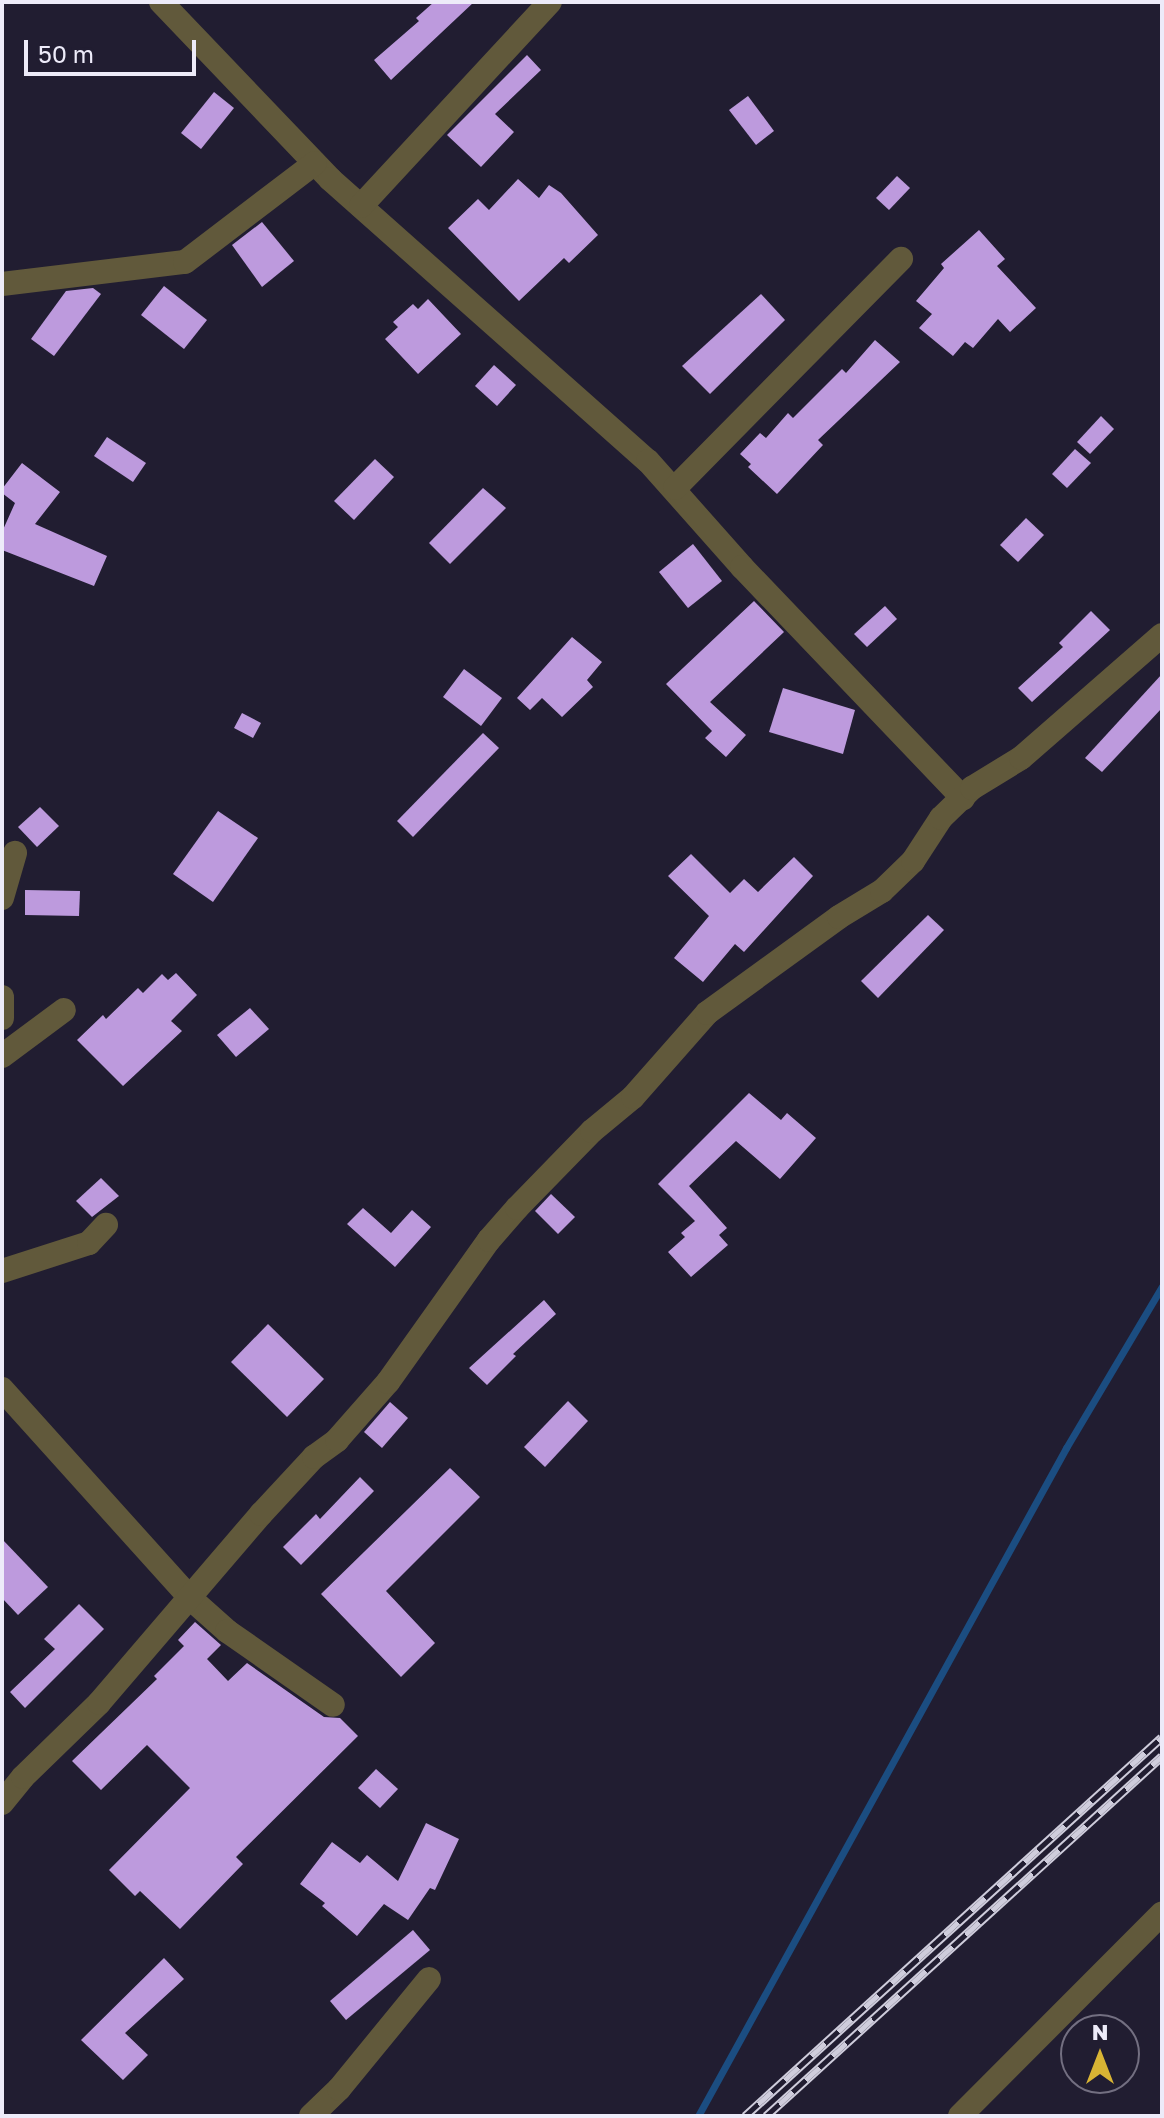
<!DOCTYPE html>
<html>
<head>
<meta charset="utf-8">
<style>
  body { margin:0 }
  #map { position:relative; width:1164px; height:2118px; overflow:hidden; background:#211d31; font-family:"Golos Text",sans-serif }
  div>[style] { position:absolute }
  .stream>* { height:7px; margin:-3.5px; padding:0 3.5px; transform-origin:3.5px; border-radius:3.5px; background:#1b4d81 }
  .building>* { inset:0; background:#bd9add }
  .minor>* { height:24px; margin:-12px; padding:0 12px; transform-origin:12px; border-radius:12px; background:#61593b }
  .rail>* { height:9px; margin-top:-4.5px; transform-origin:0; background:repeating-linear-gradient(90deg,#211d31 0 18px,#cfcddc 0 36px); box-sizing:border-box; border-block:2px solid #cfcddc }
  span { translate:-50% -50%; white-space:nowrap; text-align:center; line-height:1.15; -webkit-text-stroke:8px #211d31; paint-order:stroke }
  .frame { position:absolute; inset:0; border:4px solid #edebf9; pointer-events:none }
  .north { position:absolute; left:1060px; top:2014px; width:80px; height:80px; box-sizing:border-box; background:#211d31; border:2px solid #736f81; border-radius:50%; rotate:0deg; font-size:22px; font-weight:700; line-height:32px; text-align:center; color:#edebf9 }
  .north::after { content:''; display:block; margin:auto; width:28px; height:36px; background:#d8b434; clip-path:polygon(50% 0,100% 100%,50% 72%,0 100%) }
  .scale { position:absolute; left:24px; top:40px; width:172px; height:36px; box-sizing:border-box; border:4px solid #edebf9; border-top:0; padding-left:10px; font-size:24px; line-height:28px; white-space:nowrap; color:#edebf9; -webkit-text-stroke:6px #211d31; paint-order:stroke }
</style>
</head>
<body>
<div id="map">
  <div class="stream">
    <i style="left:698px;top:2116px;width:763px;rotate:-61.15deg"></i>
    <i style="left:1066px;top:1448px;width:188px;rotate:-59.3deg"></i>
  </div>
  <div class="building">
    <i style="clip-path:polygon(434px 2px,474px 2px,391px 80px,374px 60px,419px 21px,416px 18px)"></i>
    <i style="clip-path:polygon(527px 55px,541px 70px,495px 114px,514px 132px,481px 167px,447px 135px)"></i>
    <i style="clip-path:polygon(214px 92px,234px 108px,201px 149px,181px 133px)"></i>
    <i style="clip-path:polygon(748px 96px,774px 131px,756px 145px,729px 110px)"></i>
    <i style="clip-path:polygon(897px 176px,910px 188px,889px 210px,876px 198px)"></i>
    <i style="clip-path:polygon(518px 179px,539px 198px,549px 185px,561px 193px,598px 235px,569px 263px,564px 258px,519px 301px,448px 228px,478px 199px,489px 210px)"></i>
    <i style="clip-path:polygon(262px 222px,294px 261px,262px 287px,232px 245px)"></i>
    <i style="clip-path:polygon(979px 230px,1005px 259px,997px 266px,1036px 308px,1010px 332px,998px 319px,973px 348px,965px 342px,953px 356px,919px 328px,932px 314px,916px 301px,944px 268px,941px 264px)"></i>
    <i style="clip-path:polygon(164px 286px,207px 320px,184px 349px,141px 315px)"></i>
    <i style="clip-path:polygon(93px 288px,101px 294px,54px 356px,31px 339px,66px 291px)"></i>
    <i style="clip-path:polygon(761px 294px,785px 320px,710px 394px,682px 366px)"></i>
    <i style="clip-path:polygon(428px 299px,461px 334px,418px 374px,385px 339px,398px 327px,393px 322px,413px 304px,418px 309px)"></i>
    <i style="clip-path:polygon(875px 340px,900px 362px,818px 440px,823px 445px,777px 494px,748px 467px,751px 464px,740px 454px,760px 433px,766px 438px,788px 413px,793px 418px,842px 369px,846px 373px)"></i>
    <i style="clip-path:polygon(494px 365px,516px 385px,497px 406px,475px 386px)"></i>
    <i style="clip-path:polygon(1101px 416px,1114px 429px,1090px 454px,1077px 442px)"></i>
    <i style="clip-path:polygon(107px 437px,146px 463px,133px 482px,94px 456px)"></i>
    <i style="clip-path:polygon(1075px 449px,1091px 463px,1067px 488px,1052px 474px)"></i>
    <i style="clip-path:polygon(375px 459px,394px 477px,354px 520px,334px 501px)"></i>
    <i style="clip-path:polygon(22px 463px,60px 492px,35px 524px,107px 556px,94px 586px,2px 550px,2px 532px,15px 503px,2px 493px,2px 489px)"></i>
    <i style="clip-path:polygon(483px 488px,506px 508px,450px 564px,429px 543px)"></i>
    <i style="clip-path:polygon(1026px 518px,1044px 535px,1018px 562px,1000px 545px)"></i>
    <i style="clip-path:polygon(693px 544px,722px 581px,688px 608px,659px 572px)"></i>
    <i style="clip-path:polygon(754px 601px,784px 632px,710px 702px,746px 735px,726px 757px,705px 738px,712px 731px,666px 684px)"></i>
    <i style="clip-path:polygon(885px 606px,897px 619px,867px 647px,854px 634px)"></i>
    <i style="clip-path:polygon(1091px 611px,1110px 630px,1032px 702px,1018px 688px,1063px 647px,1059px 643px)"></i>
    <i style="clip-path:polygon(572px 637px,602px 662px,587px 680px,593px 687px,562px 717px,542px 698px,530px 710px,517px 698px)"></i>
    <i style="clip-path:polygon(464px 669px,502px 698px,481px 726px,443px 697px)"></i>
    <i style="clip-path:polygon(1162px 674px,1162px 708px,1102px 772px,1085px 758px)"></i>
    <i style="clip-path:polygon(783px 688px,855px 710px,843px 754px,769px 732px)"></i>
    <i style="clip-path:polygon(242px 713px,261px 723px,253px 738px,234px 728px)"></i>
    <i style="clip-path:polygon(483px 733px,499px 748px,413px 837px,397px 821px)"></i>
    <i style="clip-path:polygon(40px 807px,59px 826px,37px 847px,18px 827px)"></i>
    <i style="clip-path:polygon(218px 811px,258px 838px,213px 902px,173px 874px)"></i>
    <i style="clip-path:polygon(691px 854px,730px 893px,744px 879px,758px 892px,794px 857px,813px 876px,744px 952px,735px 944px,703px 982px,674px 958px,709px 916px,668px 876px)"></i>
    <i style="clip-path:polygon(25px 890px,80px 891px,79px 916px,25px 915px)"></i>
    <i style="clip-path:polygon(928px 915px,944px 930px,878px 998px,861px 981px)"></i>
    <i style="clip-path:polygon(176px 973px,197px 995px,171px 1021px,182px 1031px,123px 1086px,77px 1040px,103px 1015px,106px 1019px,138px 988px,143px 993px,162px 974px,168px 980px)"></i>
    <i style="clip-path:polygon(250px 1008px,269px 1029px,236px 1057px,217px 1035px)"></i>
    <i style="clip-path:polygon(749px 1093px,781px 1120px,787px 1113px,816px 1138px,780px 1179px,736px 1141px,689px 1186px,727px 1228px,719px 1235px,728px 1245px,691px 1277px,668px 1252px,685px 1237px,681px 1233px,695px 1221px,658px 1184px)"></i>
    <i style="clip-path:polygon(101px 1178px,119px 1196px,92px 1217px,76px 1201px)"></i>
    <i style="clip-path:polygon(551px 1194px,575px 1217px,558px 1234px,535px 1211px)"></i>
    <i style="clip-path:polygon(363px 1208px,391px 1233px,412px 1210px,431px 1227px,395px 1267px,347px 1224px)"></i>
    <i style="clip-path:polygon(544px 1300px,556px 1314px,513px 1354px,516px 1356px,487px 1385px,469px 1368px)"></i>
    <i style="clip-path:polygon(268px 1324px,324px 1379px,287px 1417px,231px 1362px)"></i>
    <i style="clip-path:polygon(568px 1401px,588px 1421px,545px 1467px,524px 1447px)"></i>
    <i style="clip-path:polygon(390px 1402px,408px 1418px,382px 1448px,364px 1432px)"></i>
    <i style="clip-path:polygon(450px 1468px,480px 1497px,386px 1591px,435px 1643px,401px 1677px,321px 1594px)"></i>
    <i style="clip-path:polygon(360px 1477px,374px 1491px,301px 1565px,283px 1547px,316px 1514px,320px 1519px)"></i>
    <i style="clip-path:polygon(2px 1539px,48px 1587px,18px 1615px,2px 1598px)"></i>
    <i style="clip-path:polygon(79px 1604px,104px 1629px,25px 1708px,10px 1692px,55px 1649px,44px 1639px)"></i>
    <i style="clip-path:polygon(195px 1622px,221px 1645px,207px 1659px,228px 1681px,247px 1663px,324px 1717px,340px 1718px,358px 1736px,236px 1857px,243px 1864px,180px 1929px,140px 1891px,135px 1896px,109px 1870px,190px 1788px,147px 1745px,101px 1790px,72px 1761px,157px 1679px,154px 1676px,184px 1646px,178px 1640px)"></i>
    <i style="clip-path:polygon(376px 1769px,398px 1789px,380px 1808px,358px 1788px)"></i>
    <i style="clip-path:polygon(426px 1823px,459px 1839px,435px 1890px,430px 1888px,408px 1920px,384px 1904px,357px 1936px,322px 1906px,325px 1903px,300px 1884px,332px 1842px,360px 1863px,367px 1855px,398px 1881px)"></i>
    <i style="clip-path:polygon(413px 1930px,430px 1950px,346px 2020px,330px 2001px)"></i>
    <i style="clip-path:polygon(164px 1958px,184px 1979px,125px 2033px,148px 2055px,123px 2080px,81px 2040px)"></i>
  </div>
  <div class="minor">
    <i style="left:161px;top:2px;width:245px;rotate:46.3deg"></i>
    <i style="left:330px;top:179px;width:425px;rotate:41.6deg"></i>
    <i style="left:648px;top:461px;width:142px;rotate:48.4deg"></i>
    <i style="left:742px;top:567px;width:320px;rotate:46.3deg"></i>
    <i style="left:361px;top:206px;width:278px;rotate:-47.2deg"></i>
    <i style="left:2px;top:284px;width:184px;rotate:-6.9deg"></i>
    <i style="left:185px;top:262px;width:163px;rotate:-37.3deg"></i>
    <i style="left:675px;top:488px;width:322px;rotate:-45.4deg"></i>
    <i style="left:2px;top:898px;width:47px;rotate:-73.9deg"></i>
    <i style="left:2px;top:997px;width:21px;rotate:90deg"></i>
    <i style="left:2px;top:1056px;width:77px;rotate:-36.6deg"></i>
    <i style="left:2px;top:1271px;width:91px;rotate:-17.8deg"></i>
    <i style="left:89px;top:1243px;width:25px;rotate:-47deg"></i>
    <i style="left:2px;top:1389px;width:281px;rotate:48deg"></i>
    <i style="left:190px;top:1598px;width:50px;rotate:41.7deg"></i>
    <i style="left:227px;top:1631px;width:129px;rotate:34.9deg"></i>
    <i style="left:2px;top:1803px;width:33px;rotate:-51deg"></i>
    <i style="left:23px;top:1777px;width:106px;rotate:-44.2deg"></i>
    <i style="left:99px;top:1703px;width:249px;rotate:-49.4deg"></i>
    <i style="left:261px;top:1514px;width:78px;rotate:-47.1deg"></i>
    <i style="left:314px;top:1457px;width:29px;rotate:-36deg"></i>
    <i style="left:337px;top:1440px;width:77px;rotate:-48.7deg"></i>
    <i style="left:388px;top:1382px;width:174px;rotate:-54.6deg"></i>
    <i style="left:489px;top:1240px;width:43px;rotate:-48.8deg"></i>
    <i style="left:517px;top:1208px;width:107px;rotate:-45.8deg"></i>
    <i style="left:592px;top:1131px;width:53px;rotate:-39.7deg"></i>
    <i style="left:633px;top:1097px;width:112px;rotate:-48.6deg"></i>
    <i style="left:707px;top:1013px;width:163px;rotate:-36deg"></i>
    <i style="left:839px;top:917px;width:50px;rotate:-31.2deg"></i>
    <i style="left:882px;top:891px;width:43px;rotate:-44.1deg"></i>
    <i style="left:913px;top:861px;width:51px;rotate:-56.9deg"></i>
    <i style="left:941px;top:818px;width:43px;rotate:-44.1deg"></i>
    <i style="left:972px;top:788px;width:57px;rotate:-31.5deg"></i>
    <i style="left:1021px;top:758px;width:187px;rotate:-41.1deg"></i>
    <i style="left:311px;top:2116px;width:39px;rotate:-44deg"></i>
    <i style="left:339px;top:2089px;width:142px;rotate:-50.7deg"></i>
    <i style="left:960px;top:2116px;width:286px;rotate:-45.1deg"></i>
  </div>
  <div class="rail">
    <i style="left:745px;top:2116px;width:563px;rotate:-42.27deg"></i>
    <i style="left:766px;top:2116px;width:535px;rotate:-42.27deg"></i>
  </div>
  <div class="frame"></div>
  <div class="north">N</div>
  <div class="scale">50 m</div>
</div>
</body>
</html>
